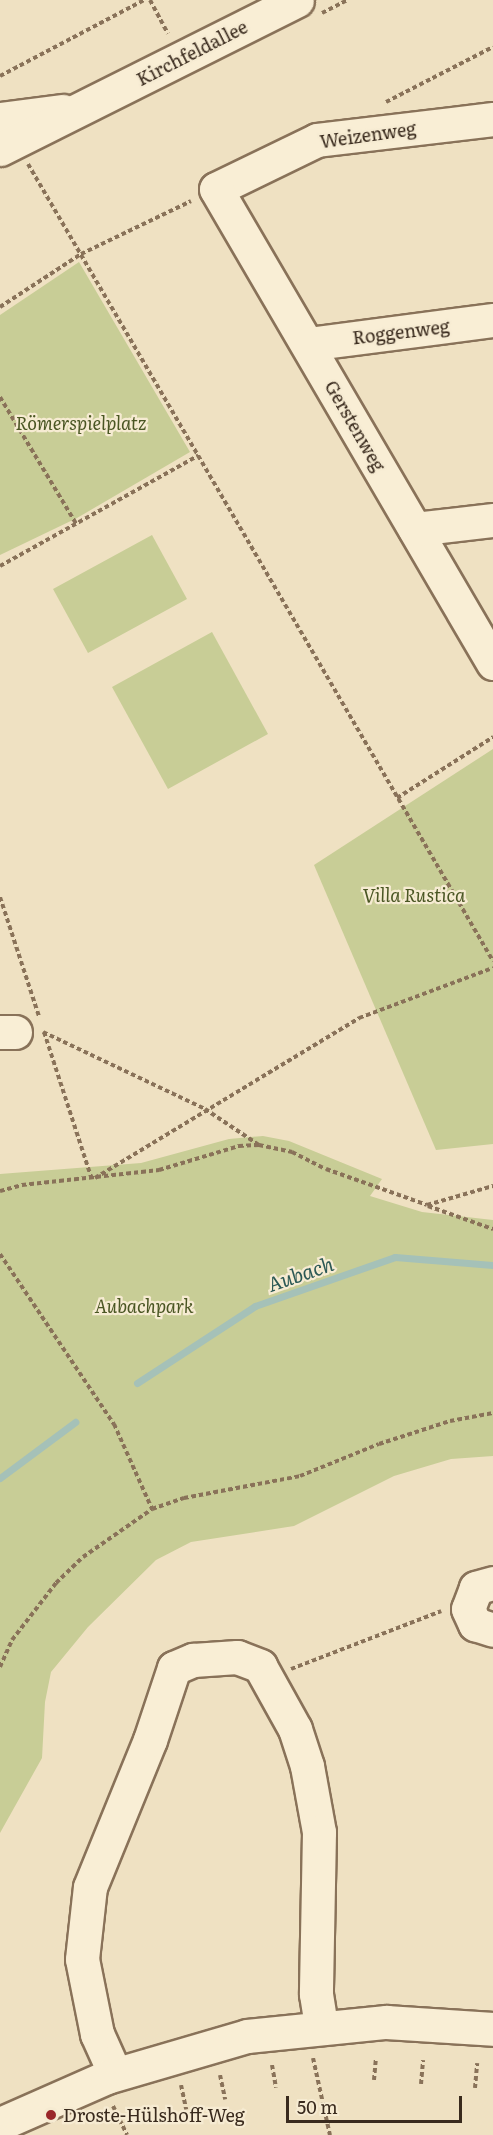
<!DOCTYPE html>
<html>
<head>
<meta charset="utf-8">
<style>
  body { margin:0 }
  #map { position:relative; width:493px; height:2135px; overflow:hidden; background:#efe1c2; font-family:Literata,serif }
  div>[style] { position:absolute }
  .green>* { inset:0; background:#c8cd96 }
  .stream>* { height:7px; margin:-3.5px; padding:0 3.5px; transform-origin:3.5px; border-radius:3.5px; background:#a5c1b8 }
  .path>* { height:4px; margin-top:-2px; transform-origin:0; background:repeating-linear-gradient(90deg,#897259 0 4.5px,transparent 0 7.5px) }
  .roads { filter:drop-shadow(2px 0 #897259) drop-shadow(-2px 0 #897259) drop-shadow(0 2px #897259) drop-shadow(0 -2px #897259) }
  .minor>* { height:33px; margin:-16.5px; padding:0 16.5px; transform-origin:16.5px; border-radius:16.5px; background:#f9eed5 }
  .dots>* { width:16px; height:16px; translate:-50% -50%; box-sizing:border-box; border:3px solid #f6ebd2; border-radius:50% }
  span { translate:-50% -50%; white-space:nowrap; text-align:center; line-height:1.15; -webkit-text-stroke:4.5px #f6ebd2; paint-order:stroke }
  .street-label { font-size:18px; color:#392a1d }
  .park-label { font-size:18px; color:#4a5623; font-style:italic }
  .poi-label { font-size:18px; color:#392a1d }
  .left { translate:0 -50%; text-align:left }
  .water-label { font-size:20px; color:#2c5955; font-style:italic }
  .scale { position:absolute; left:286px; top:2096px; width:176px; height:27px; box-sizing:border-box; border:3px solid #392a1d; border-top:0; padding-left:8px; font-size:18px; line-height:21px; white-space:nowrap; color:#392a1d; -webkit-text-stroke:4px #f6ebd2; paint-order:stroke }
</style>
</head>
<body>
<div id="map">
  <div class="green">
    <i style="clip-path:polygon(79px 262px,190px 452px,77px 518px,0 555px,0 315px)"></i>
    <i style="clip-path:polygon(152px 535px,187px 599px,88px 653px,53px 589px)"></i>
    <i style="clip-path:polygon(212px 632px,268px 734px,168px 789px,112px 687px)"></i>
    <i style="clip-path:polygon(493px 749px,493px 1144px,436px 1150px,314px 865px)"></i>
    <i style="clip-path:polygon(263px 1136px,289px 1141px,382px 1179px,370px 1196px,422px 1212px,493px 1220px,493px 1456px,451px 1459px,394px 1476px,294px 1526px,191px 1542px,156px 1560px,88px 1627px,51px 1672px,45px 1702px,42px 1758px,0 1833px,0 1174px,141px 1163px,229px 1139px)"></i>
  </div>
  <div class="stream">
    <i style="left:137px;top:1383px;width:141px;rotate:-33.1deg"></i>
    <i style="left:255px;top:1306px;width:148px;rotate:-19.3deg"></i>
    <i style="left:395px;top:1257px;width:98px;rotate:4.7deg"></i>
    <i style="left:0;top:1478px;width:94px;rotate:-36.7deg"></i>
  </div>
  <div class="path">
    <i style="left:150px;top:0;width:38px;rotate:62deg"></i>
    <i style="left:322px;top:13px;width:28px;rotate:-27deg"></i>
    <i style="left:0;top:76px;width:163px;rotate:-27.8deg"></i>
    <i style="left:386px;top:102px;width:120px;rotate:-27.2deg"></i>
    <i style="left:28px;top:164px;width:923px;rotate:59.74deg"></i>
    <i style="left:0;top:307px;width:97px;rotate:-33.2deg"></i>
    <i style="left:81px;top:254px;width:122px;rotate:-25.7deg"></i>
    <i style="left:0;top:397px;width:149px;rotate:59deg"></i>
    <i style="left:0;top:566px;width:227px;rotate:-29.1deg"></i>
    <i style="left:397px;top:798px;width:114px;rotate:-32.4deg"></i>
    <i style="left:0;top:897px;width:125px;rotate:71.9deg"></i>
    <i style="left:43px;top:1032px;width:179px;rotate:25.4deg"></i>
    <i style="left:205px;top:1109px;width:65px;rotate:33.7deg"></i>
    <i style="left:44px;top:1032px;width:156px;rotate:72deg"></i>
    <i style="left:95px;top:1178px;width:309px;rotate:-31.2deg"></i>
    <i style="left:359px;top:1018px;width:143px;rotate:-20.5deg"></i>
    <i style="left:0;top:1191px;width:23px;rotate:-15deg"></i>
    <i style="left:22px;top:1185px;width:138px;rotate:-6.2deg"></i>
    <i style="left:159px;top:1170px;width:84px;rotate:-16.7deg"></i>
    <i style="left:239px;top:1146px;width:20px;rotate:-3deg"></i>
    <i style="left:259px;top:1145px;width:34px;rotate:12deg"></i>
    <i style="left:292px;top:1152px;width:38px;rotate:27deg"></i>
    <i style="left:326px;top:1169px;width:107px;rotate:19.6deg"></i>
    <i style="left:427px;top:1205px;width:69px;rotate:-16.1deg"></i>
    <i style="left:428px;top:1206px;width:69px;rotate:19.5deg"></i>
    <i style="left:0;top:1254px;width:205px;rotate:56.2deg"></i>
    <i style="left:114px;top:1424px;width:93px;rotate:65.9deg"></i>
    <i style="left:0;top:1667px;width:30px;rotate:-66deg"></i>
    <i style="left:12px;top:1640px;width:72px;rotate:-52.3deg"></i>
    <i style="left:56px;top:1583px;width:37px;rotate:-44deg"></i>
    <i style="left:83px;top:1557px;width:84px;rotate:-34.8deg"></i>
    <i style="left:152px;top:1509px;width:34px;rotate:-19deg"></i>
    <i style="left:184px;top:1498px;width:118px;rotate:-10.7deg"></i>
    <i style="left:300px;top:1476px;width:85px;rotate:-22.1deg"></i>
    <i style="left:379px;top:1444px;width:75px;rotate:-17.9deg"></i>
    <i style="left:450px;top:1421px;width:44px;rotate:-10.5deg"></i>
    <i style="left:291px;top:1669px;width:161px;rotate:-21.1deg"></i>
    <i style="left:313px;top:2058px;width:79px;rotate:77.6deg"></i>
    <i style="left:272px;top:2065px;width:23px;rotate:80deg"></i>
    <i style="left:220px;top:2075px;width:25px;rotate:78deg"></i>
    <i style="left:374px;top:2080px;width:22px;rotate:-85deg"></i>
    <i style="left:421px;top:2084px;width:24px;rotate:-85deg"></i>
    <i style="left:181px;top:2085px;width:25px;rotate:78deg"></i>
    <i style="left:475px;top:2088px;width:25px;rotate:-85deg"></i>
    <i style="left:113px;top:2106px;width:32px;rotate:64deg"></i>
  </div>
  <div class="roads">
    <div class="minor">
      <i style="left:0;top:119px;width:63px;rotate:-7.4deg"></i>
      <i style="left:493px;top:119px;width:177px;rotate:173.2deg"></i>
      <i style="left:317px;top:140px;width:112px;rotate:154.1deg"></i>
      <i style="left:216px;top:189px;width:549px;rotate:59.7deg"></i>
      <i style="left:0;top:149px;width:332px;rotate:-26.6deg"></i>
      <i style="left:308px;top:344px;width:187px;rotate:-7.4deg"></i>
      <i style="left:415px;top:529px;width:79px;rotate:-6.6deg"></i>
      <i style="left:0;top:1032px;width:15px"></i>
      <i style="left:493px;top:1583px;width:18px;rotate:164deg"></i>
      <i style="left:476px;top:1588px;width:22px;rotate:111deg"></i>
      <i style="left:468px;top:1609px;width:17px;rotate:65deg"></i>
      <i style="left:475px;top:1624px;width:19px;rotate:18deg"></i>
      <i style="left:115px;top:2074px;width:44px;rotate:-114.2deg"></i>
      <i style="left:97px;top:2034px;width:76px;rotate:-101.3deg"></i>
      <i style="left:82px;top:1959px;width:72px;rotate:-83.7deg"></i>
      <i style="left:90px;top:1887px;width:159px;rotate:-67.8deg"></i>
      <i style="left:150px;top:1740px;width:76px;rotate:-71.6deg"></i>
      <i style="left:174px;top:1668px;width:21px;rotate:-23deg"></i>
      <i style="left:193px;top:1660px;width:44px;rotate:-3.9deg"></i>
      <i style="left:237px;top:1657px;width:25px;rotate:21deg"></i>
      <i style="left:260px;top:1666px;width:72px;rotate:60.9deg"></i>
      <i style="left:295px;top:1729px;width:39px;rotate:72deg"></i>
      <i style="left:307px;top:1766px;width:67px;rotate:79.7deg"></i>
      <i style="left:319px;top:1832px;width:162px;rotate:91.1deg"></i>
      <i style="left:316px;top:1994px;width:32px;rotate:81deg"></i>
      <i style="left:0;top:2124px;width:117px;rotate:-23.7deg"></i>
      <i style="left:107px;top:2077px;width:146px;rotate:-16.3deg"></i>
      <i style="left:247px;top:2036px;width:140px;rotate:-5.8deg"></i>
      <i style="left:386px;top:2022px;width:107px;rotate:3.7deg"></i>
    </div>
  </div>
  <div class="dots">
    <i style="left:51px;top:2115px;background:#9a272a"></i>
  </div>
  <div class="street-label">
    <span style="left:192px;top:53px;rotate:-27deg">Kirchfeldallee</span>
    <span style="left:368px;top:135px;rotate:-8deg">Weizenweg</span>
    <span style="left:401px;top:332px;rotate:-7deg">Roggenweg</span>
    <span style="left:355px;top:426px;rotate:60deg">Gerstenweg</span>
  </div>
  <div class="park-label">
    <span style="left:81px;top:423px">Römerspielplatz</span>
    <span style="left:414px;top:895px">Villa Rustica</span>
    <span style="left:144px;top:1306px">Aubachpark</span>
  </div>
  <div class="poi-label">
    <span class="left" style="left:63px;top:2115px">Droste-Hülshoff-Weg</span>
  </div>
  <div class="water-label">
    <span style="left:300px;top:1273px;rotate:-19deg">Aubach</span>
  </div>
  <div class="scale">50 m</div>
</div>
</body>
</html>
